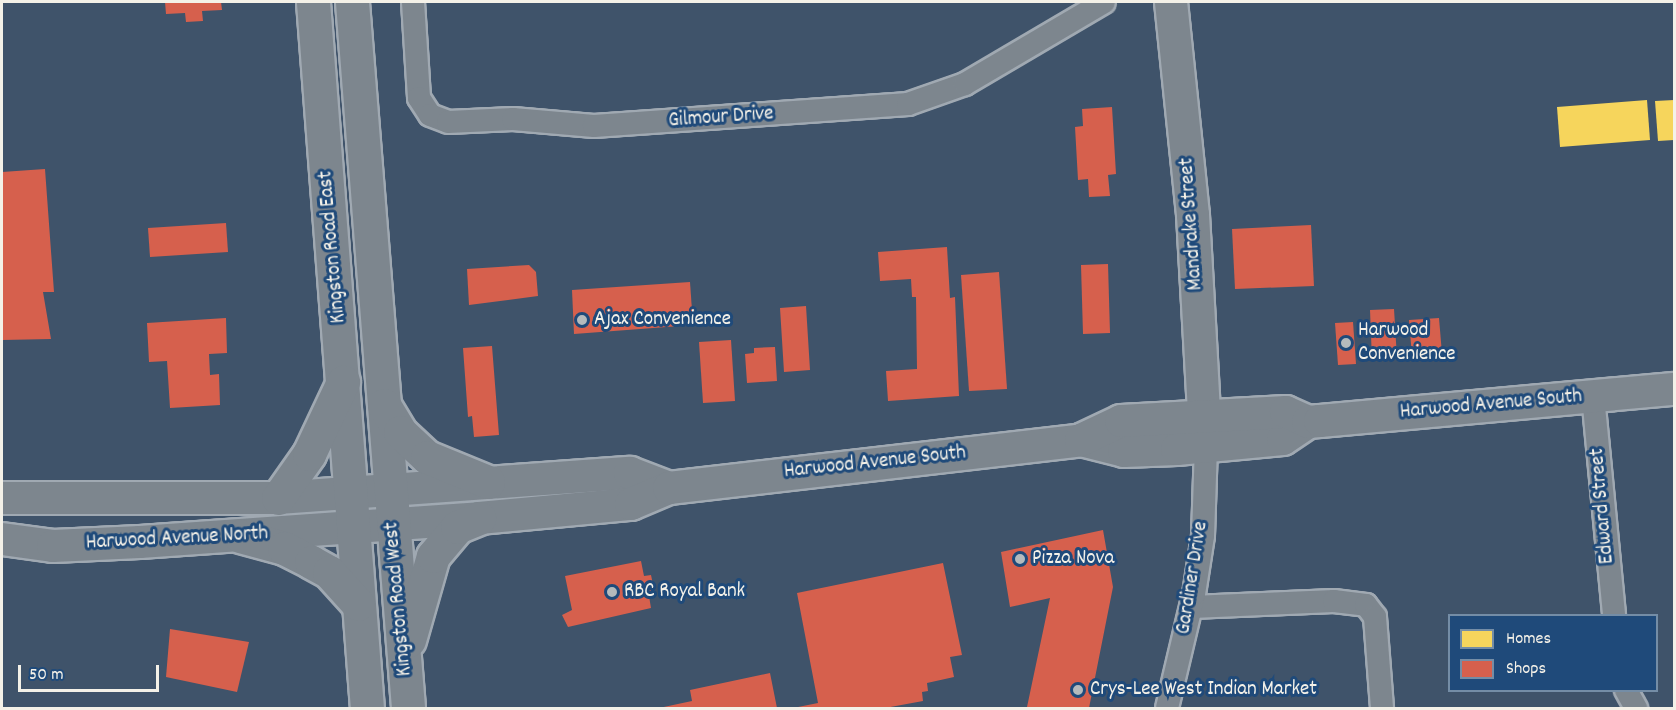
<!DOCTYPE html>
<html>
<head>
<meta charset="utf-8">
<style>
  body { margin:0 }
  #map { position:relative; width:1676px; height:710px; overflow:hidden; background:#3f536a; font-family:Dekko,sans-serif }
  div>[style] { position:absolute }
  .homes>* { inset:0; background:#f6d55c }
  .shops>* { inset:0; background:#d6604d }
  .roads { filter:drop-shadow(2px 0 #a0a9b2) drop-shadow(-2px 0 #a0a9b2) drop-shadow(0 2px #a0a9b2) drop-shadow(0 -2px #a0a9b2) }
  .street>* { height:22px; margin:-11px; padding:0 11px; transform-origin:11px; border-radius:11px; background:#7d868e }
  .secondary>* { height:32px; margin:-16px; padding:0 16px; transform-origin:16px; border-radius:16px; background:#7d868e }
  .primary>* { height:33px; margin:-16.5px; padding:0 16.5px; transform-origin:16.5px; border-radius:16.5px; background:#7d868e }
  .dots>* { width:16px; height:16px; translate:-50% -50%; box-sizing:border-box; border:3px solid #1f4a7a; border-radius:50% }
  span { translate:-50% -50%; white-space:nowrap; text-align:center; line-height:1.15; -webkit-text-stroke:6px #1f4a7a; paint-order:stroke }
  .street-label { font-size:21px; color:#f4f1e8 }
  .poi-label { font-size:21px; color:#f4f1e8 }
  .left { translate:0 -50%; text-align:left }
  .frame { position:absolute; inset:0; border:3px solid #f4f1e8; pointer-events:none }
  .legend { position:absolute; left:1448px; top:614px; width:210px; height:78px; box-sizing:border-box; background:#1f4a7a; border:2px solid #748da6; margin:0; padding:8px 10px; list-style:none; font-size:18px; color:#f4f1e8 }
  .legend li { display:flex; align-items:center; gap:12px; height:30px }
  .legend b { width:30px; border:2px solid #748da6 }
  .scale { position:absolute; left:18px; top:665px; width:141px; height:27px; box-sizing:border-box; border:3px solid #f4f1e8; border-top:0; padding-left:8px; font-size:18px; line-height:21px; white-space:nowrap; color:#f4f1e8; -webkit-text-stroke:4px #1f4a7a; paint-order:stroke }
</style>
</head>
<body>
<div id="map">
  <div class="homes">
    <i style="clip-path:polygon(1647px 100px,1650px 140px,1560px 147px,1557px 107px)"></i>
    <i style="clip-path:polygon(1674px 100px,1674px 140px,1658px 141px,1655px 101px)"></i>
  </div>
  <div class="shops">
    <i style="clip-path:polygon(165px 2px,221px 2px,222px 10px,202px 11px,203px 21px,186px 22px,185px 13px,166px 14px)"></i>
    <i style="clip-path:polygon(1112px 107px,1116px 174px,1108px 175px,1110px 196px,1089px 197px,1088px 179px,1078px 180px,1075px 127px,1083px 126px,1082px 109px)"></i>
    <i style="clip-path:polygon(45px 169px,54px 292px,43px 292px,51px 339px,2px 340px,2px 172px)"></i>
    <i style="clip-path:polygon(226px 223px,228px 252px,150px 257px,148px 228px)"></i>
    <i style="clip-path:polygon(1311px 225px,1314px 286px,1235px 289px,1232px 229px)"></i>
    <i style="clip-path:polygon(947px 247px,950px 298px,955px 297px,959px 396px,888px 401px,886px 371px,917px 369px,916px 297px,912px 297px,911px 279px,880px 281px,878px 252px)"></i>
    <i style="clip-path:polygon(1108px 264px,1110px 333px,1083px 334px,1081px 265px)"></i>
    <i style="clip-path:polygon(529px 265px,536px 272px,538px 296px,469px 305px,467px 269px)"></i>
    <i style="clip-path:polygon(999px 272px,1007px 389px,969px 391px,961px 275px)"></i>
    <i style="clip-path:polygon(690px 282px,693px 325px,574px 334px,572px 290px)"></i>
    <i style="clip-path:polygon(806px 306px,810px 370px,784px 372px,780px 308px)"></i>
    <i style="clip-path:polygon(1394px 309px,1397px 359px,1372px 360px,1370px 310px)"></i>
    <i style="clip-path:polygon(226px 318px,227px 353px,209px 354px,210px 375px,219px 374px,220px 405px,170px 408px,167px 361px,149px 362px,147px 323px)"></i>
    <i style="clip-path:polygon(1439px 318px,1442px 354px,1412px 356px,1409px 320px)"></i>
    <i style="clip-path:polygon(1353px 322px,1356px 364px,1338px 365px,1335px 323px)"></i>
    <i style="clip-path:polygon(731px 340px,735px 401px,703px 403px,699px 342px)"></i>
    <i style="clip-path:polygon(492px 346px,499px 435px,474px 437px,472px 416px,468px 417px,463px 348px)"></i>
    <i style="clip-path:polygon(775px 347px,777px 381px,747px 383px,745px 354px,754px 353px,754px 348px)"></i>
    <i style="clip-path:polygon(1103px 530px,1113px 587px,1089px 708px,1027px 707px,1050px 598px,1010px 607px,1001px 552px)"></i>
    <i style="clip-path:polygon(641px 561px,644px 576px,651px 575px,655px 594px,649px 596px,651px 608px,568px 627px,562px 615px,572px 610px,565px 576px)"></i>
    <i style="clip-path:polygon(943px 563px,962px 655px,950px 657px,954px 677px,927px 683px,928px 691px,922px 692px,923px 701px,885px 708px,793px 708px,818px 703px,797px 593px)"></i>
    <i style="clip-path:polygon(170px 629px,249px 642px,237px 692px,166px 677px)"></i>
    <i style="clip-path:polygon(770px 673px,777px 708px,659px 708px,692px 701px,690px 690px)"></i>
  </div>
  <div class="roads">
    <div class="street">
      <i style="left:413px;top:2px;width:96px;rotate:86.4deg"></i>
      <i style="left:419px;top:98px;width:20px;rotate:57deg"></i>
      <i style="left:430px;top:115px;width:19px;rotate:21deg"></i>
      <i style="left:448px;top:122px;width:65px;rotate:-2.6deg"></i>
      <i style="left:513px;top:119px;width:81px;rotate:4.9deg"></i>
      <i style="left:594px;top:126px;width:315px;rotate:-4deg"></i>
      <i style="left:908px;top:104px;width:60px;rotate:-19.3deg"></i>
      <i style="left:965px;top:84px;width:161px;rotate:-30.5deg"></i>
      <i style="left:1593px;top:396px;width:221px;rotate:84.5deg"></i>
      <i style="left:1192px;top:607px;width:142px;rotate:-2.4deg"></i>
      <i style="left:1334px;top:601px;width:32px;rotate:7deg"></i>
      <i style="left:1366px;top:605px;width:15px;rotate:53deg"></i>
      <i style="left:1375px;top:617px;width:91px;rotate:85.6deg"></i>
      <i style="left:1626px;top:690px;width:21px;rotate:61deg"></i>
      <i style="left:1167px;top:708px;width:117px;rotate:-76.7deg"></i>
      <i style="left:1194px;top:594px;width:59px;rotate:-81.2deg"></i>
      <i style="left:1203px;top:536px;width:90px;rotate:-88.1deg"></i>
    </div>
    <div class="secondary">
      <i style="left:1171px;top:2px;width:214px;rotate:84.1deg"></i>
      <i style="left:1193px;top:215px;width:231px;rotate:86.8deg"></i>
      <i style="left:1081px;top:440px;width:44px;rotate:14.3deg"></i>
      <i style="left:1124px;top:451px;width:53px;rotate:-2.2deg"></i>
      <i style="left:1177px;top:449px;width:106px;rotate:-5.4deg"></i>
      <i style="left:1283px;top:439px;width:30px;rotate:-34deg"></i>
      <i style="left:2px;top:498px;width:276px"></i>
      <i style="left:278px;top:498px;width:353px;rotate:-4.1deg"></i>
      <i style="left:630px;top:473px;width:42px;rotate:21deg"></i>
      <i style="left:2px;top:539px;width:51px;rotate:7.8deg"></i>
      <i style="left:53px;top:546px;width:87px;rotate:-2.6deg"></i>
      <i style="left:140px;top:542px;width:340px;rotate:-4deg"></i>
      <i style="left:479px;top:518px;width:153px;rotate:-5.3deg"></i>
      <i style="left:631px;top:504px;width:41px;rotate:-22.8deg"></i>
      <i style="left:669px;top:488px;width:415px;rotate:-6.6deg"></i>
      <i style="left:1081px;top:440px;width:44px;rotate:-25.4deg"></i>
      <i style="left:1121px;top:421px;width:165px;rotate:-3.1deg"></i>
      <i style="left:1286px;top:412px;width:24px;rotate:24deg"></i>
      <i style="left:1308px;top:422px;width:12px;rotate:-5deg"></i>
      <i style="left:1320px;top:421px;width:355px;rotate:-5.2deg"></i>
    </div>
    <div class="primary">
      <i style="left:313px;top:2px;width:708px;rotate:85.63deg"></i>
      <i style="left:352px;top:2px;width:708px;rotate:85.46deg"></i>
      <i style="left:384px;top:405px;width:31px;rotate:59deg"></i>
      <i style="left:400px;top:432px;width:37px;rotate:43deg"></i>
      <i style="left:427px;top:457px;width:66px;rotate:22.3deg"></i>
      <i style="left:278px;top:498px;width:54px;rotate:-54.8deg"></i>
      <i style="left:309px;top:454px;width:80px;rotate:-64.7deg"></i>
      <i style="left:240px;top:536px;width:46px;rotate:15.3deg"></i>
      <i style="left:284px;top:548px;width:30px;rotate:27deg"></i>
      <i style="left:311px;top:562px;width:21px;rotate:29deg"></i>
      <i style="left:329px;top:572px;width:43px;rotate:47.8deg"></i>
      <i style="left:409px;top:640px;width:87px;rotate:-74.1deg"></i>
      <i style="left:433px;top:556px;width:38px;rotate:-50deg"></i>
      <i style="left:457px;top:527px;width:24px;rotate:-22deg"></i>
    </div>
  </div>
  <div class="dots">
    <i style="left:582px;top:320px;background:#b5babc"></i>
    <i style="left:1346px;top:343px;background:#b5babc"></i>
    <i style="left:1020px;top:559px;background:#b5babc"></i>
    <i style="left:612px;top:592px;background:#b5babc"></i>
    <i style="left:1078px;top:690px;background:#b5babc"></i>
  </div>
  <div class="street-label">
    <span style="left:721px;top:118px;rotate:-4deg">Gilmour Drive</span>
    <span style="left:1192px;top:224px;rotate:-94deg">Mandrake Street</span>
    <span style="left:333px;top:247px;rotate:-95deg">Kingston Road East</span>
    <span style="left:1491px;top:405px;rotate:-5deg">Harwood Avenue South</span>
    <span style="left:875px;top:463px;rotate:-6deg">Harwood Avenue South</span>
    <span style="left:1603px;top:506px;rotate:-95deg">Edward Street</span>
    <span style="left:177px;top:539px;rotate:-3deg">Harwood Avenue North</span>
    <span style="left:1193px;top:578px;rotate:-81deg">Gardiner Drive</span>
    <span style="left:399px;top:599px;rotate:-95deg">Kingston Road West</span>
  </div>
  <div class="poi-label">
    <span class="left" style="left:594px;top:320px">Ajax Convenience</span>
    <span class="left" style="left:1358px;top:343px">Harwood<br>Convenience</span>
    <span class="left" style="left:1032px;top:559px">Pizza Nova</span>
    <span class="left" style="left:624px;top:592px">RBC Royal Bank</span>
    <span class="left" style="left:1090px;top:690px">Crys-Lee West Indian Market</span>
  </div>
  <div class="frame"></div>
  <ul class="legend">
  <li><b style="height:16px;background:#f6d55c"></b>Homes</li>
  <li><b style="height:16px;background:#d6604d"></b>Shops</li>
  </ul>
  <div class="scale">50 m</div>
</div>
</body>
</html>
